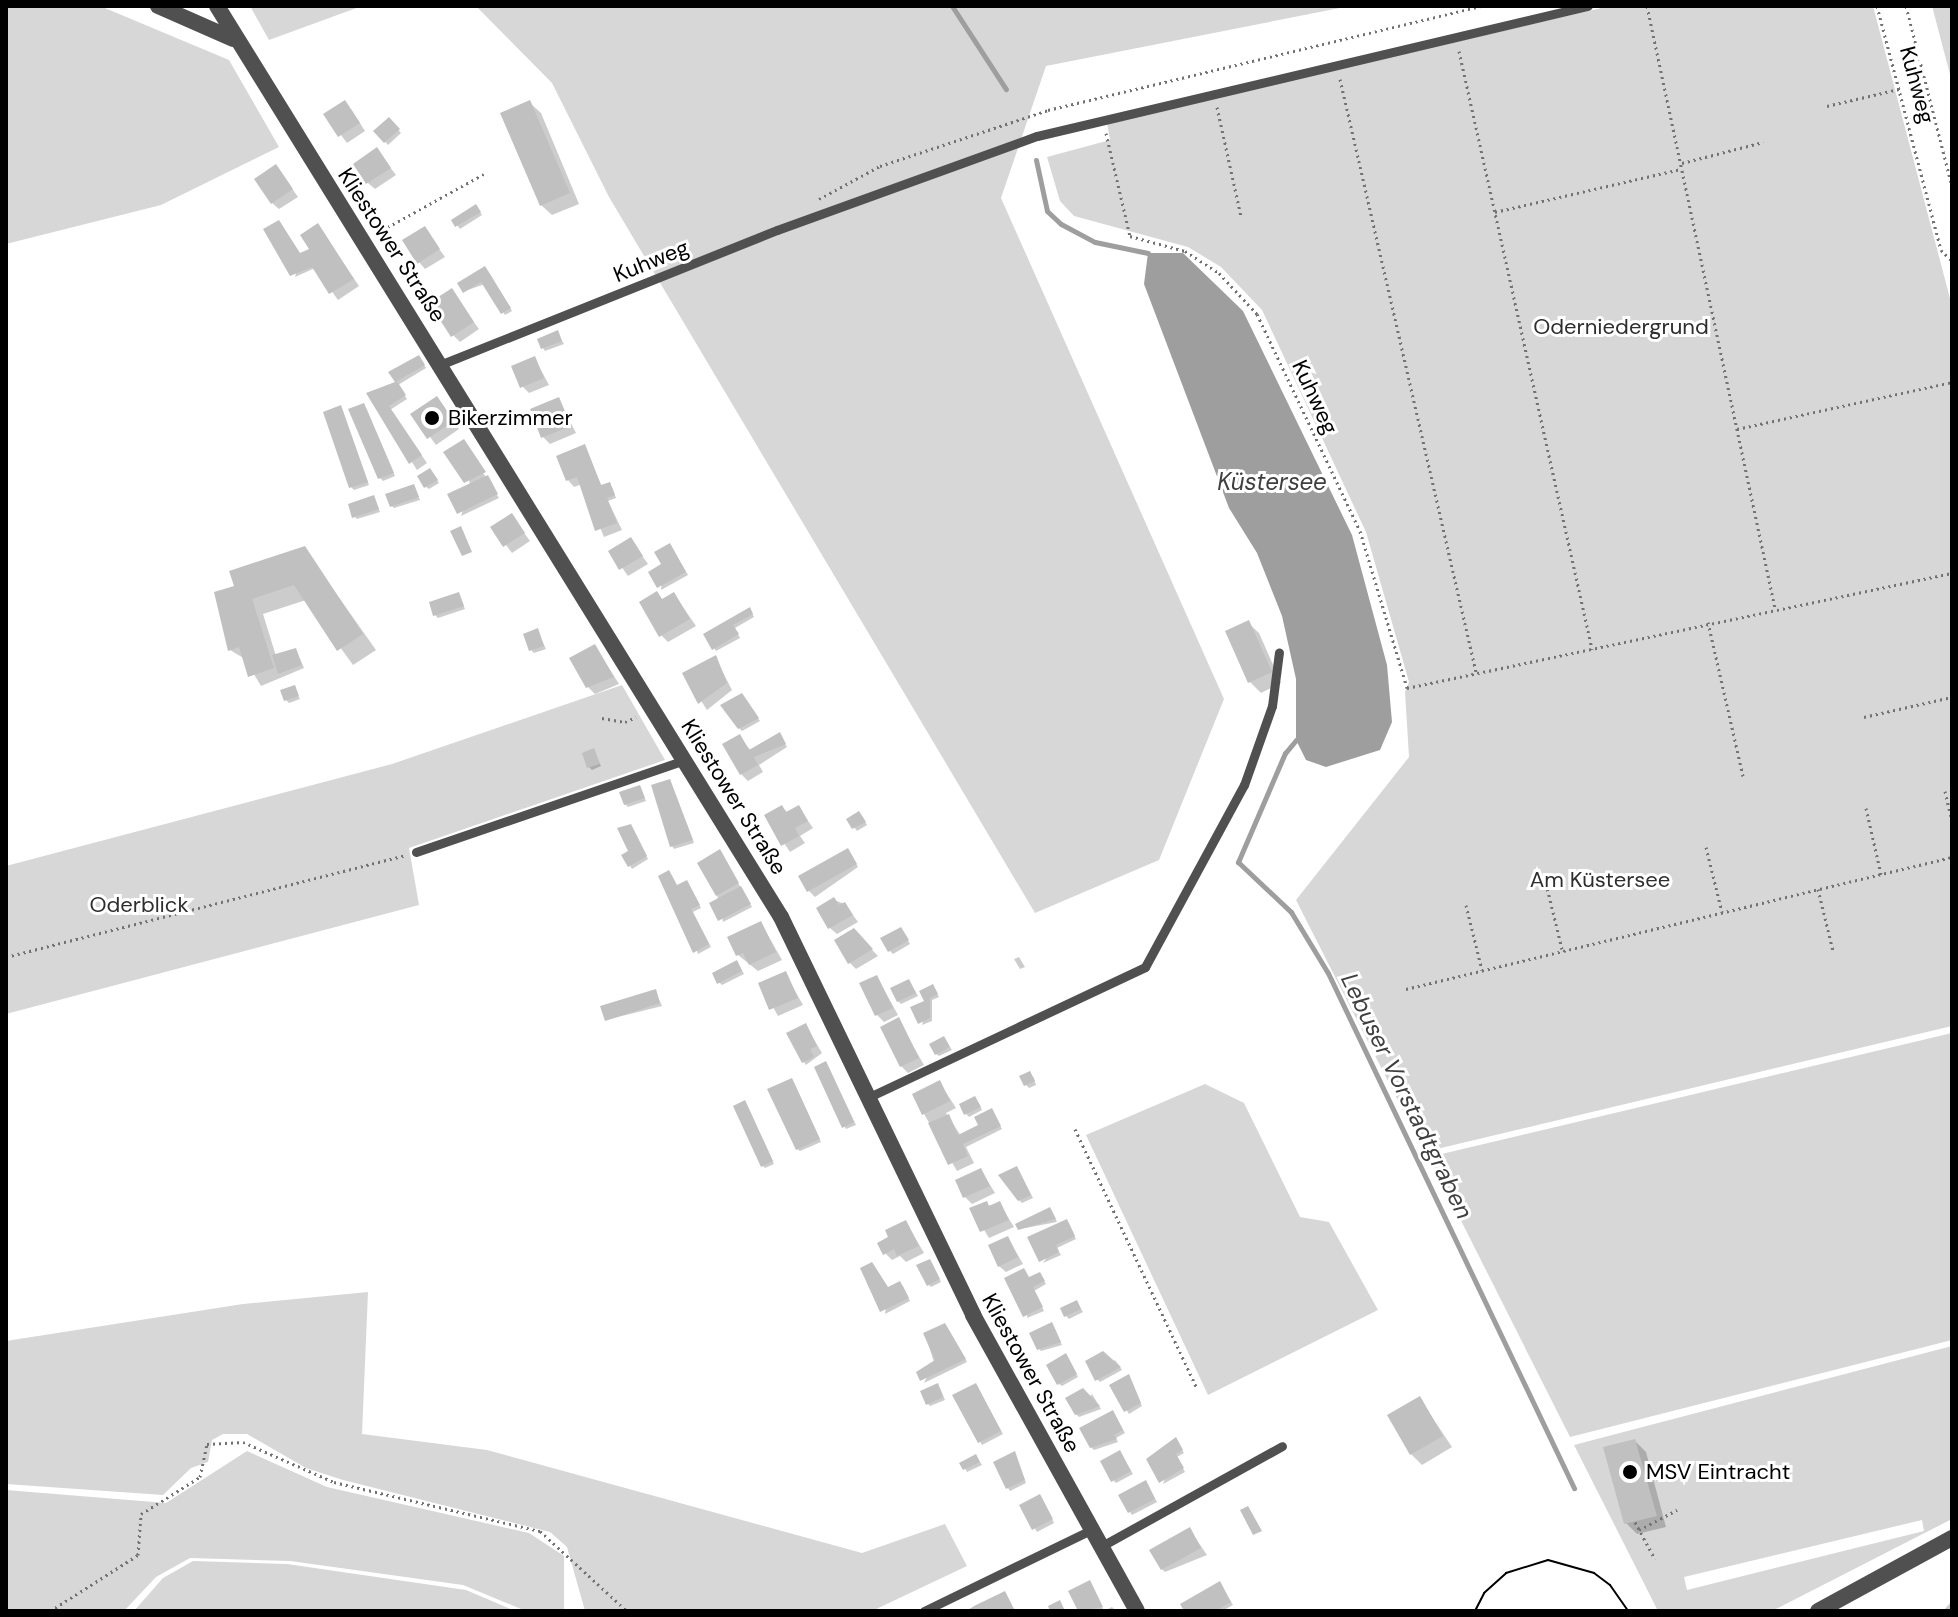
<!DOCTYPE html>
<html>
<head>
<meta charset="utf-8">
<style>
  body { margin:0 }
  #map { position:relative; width:1958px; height:1617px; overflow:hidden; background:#fff; font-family:"DM Sans",sans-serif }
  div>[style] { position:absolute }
  .green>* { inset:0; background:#d7d7d7 }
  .water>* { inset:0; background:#9e9e9e }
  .shadow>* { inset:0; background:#0003 }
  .stream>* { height:5px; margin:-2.5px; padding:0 2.5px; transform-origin:2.5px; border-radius:2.5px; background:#9e9e9e }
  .building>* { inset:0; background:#c0c0c0 }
  .path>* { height:3px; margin-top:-1.5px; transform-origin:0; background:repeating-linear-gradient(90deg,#727272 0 2px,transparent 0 6px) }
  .service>* { height:9px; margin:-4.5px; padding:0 4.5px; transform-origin:4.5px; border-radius:4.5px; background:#505050 }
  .minor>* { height:16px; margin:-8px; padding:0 8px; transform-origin:8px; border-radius:8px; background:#505050 }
  .tram>* { height:2px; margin:-1px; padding:0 1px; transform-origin:1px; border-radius:1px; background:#000 }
  .dots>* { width:22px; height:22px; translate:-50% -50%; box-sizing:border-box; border:4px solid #fff; border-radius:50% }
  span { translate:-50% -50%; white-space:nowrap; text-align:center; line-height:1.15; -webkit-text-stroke:6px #fff; paint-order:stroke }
  .street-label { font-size:22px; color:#000 }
  .park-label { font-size:22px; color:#2e2e2e }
  .poi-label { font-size:22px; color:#000 }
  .left { translate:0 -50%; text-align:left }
  .water-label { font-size:24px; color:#3f3f3f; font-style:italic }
  .frame { position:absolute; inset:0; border:8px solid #000; pointer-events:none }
</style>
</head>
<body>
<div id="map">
  <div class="green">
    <i style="clip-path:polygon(6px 6px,100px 6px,229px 60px,279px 147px,161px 205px,6px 244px)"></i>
    <i style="clip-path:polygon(250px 6px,362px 6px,269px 40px)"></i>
    <i style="clip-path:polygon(476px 6px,1350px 6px,1046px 66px,1001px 198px,1224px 699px,1159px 860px,1035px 913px,609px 197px,552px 83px)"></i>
    <i style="clip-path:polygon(1610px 6px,1873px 6px,1952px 306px,1952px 1026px,1424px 1152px,1296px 900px,1409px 757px,1405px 692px,1409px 682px,1366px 532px,1262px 310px,1221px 267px,1188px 247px,1074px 216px,1060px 201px,1047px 157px,1110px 140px,1107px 123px)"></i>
    <i style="clip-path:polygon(1932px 6px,1952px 6px,1952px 82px)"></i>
    <i style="clip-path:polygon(622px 685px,665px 760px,409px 848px,419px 905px,6px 1014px,6px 866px,392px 764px)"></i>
    <i style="clip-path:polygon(1952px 1033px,1952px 1340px,1570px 1437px,1429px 1157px)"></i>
    <i style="clip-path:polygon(1205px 1084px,1244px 1103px,1300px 1217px,1329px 1222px,1378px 1310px,1208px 1395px,1086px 1135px)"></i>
    <i style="clip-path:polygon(368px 1292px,362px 1434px,487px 1450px,862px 1553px,945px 1524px,967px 1566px,872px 1611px,585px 1611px,567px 1547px,550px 1532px,343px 1480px,306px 1468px,247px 1434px,223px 1434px,212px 1440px,208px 1462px,191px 1468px,163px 1495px,6px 1484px,6px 1341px,243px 1304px)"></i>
    <i style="clip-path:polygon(evenodd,1952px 1346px,1952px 1519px,1772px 1611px,1658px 1611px,1574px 1445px,1952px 1346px,1922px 1520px,1924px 1531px,1687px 1590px,1684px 1577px,1922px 1520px)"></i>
    <i style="clip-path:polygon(247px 1451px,327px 1487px,529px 1533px,564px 1556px,564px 1611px,526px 1611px,463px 1585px,290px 1561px,190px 1558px,156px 1577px,124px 1611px,6px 1611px,6px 1490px,166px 1503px)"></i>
    <i style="clip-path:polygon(193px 1561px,287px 1564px,466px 1590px,515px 1611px,134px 1611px,163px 1578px)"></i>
  </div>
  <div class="water">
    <i style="clip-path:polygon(1148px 253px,1183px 253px,1243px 311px,1352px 535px,1387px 665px,1392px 722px,1380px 750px,1326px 767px,1306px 760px,1296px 740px,1296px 679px,1282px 616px,1257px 553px,1229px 508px,1144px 284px)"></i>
  </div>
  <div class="shadow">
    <i style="clip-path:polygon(530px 103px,541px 113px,579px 204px,552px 215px,541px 205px)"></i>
    <i style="clip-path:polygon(351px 109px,365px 131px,347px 143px,326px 115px)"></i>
    <i style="clip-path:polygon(389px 119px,401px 133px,388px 145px,376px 131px)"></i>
    <i style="clip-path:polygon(377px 150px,396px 175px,375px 189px,368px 183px)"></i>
    <i style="clip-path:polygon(282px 174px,298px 197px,279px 209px,272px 203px)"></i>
    <i style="clip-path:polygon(479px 210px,482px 215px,460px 229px,454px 221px)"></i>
    <i style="clip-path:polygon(424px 228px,445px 257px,425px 269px,419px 262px)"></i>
    <i style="clip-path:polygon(301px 255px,344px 264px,359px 286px,338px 300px,315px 268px,295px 277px)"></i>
    <i style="clip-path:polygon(488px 271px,512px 311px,505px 315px,485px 284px,465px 291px)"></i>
    <i style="clip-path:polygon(451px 291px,479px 329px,460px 342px,453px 335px)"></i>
    <i style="clip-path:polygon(557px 333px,564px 344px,545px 351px,543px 348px)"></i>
    <i style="clip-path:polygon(535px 359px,549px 385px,529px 393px,522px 386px)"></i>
    <i style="clip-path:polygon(421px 360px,426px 368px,398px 385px,407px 399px,390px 410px,427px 463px,417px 470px,369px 394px,398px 383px,391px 372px)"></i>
    <i style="clip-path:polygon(437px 398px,459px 429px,436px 445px,413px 414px)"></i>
    <i style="clip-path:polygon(559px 400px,576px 433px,550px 444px,543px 437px)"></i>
    <i style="clip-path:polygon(341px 408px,369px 485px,354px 490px,351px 487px)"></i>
    <i style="clip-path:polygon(366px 408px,395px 476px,383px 481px,380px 478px)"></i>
    <i style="clip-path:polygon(463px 441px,499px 498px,461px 516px,470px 486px)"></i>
    <i style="clip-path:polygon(584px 446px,602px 487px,612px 487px,616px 498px,608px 501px,622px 530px,604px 537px,582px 484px,574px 487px,568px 480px)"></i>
    <i style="clip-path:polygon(433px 473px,439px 483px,429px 489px,426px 487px)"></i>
    <i style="clip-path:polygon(414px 486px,420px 500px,394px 508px,392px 506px)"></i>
    <i style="clip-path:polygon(374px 497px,380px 512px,357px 519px,354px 516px)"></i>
    <i style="clip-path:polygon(512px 516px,530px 541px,512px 553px,493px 528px)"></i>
    <i style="clip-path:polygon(631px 540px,648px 564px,628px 576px,611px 552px)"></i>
    <i style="clip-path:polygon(304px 548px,376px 650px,353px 665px,306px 600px,263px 614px,276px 656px,296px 650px,304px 668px,261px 686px,245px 659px,230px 650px,237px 587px)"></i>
    <i style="clip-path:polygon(672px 548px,688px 575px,661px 590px,664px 565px)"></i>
    <i style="clip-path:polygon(657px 594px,663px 600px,674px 594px,696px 626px,668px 642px,661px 635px)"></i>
    <i style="clip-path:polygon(459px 595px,465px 609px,438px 618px,435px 615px)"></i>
    <i style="clip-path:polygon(752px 613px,754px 617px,735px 628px,740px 638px,716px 651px,706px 635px)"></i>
    <i style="clip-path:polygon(1248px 623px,1259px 633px,1281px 683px,1261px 693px,1250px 682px)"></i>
    <i style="clip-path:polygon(537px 630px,546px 649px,534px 653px,531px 650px)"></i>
    <i style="clip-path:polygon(595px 646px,619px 684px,595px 694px,588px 687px)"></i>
    <i style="clip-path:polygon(715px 657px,732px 690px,707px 710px,684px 674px)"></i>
    <i style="clip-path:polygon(294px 687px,300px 699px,289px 703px,286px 700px)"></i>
    <i style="clip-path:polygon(744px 698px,760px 721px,742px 731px,739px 728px)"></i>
    <i style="clip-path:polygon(740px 737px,751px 751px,782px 738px,787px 747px,759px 765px,763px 772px,748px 781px,741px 774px)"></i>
    <i style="clip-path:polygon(594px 751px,601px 766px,592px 770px,589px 767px)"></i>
    <i style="clip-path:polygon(670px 781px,694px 843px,674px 849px,672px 846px)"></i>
    <i style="clip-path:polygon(640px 787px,646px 801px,628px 807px,625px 804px)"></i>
    <i style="clip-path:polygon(782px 807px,788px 813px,799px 808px,813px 828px,800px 836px,805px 843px,790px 852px,766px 816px)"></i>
    <i style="clip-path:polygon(862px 816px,867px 825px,857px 831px,848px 819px)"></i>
    <i style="clip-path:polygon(633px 829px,648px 859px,632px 869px,624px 855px,631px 852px)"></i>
    <i style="clip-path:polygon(720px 852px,752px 907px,723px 922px,717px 895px)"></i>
    <i style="clip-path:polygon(850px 853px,858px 867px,815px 897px,808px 890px)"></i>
    <i style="clip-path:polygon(689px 885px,701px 908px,693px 912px,711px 947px,698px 954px,677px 887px)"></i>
    <i style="clip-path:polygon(834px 900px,845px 904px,858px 922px,837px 934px,830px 928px)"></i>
    <i style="clip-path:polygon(761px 923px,782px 960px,758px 971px,738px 955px)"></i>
    <i style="clip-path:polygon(854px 931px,878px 956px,856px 969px,849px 962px)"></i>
    <i style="clip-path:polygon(903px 932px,910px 944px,893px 954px,890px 951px)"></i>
    <i style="clip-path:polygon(1019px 957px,1025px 967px,1020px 969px,1014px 959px)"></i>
    <i style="clip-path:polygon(739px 965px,744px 974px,722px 985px,719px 982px)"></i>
    <i style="clip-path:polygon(785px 973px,803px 1005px,778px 1016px,760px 984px)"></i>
    <i style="clip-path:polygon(877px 977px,898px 1015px,884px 1022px,877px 1015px)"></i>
    <i style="clip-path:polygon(909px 981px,918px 996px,901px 1004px,898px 1001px)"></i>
    <i style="clip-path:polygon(933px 986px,939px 997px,932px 1000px,932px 1021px,922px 1025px)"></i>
    <i style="clip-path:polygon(655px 991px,662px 1006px,606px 1020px)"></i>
    <i style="clip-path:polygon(898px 1020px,924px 1065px,908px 1073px,901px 1066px)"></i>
    <i style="clip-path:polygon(806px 1026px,822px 1053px,806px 1065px,804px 1062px)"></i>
    <i style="clip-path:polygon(944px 1038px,952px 1050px,939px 1056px,936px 1054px)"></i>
    <i style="clip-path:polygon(828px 1066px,856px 1125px,846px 1129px,844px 1126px)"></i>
    <i style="clip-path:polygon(1033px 1076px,1036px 1085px,1029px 1088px,1026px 1085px)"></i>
    <i style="clip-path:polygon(794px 1083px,821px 1142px,800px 1151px,797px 1149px)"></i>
    <i style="clip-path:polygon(940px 1083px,956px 1108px,946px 1113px,961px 1136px,981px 1126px,992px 1111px,1002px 1129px,966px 1147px,974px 1163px,957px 1171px,924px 1114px)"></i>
    <i style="clip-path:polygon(978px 1102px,982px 1110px,969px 1117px,966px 1114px)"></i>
    <i style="clip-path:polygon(747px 1105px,774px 1164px,765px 1168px,762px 1165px)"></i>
    <i style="clip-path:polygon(981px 1170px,995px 1193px,972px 1204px,965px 1197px)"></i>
    <i style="clip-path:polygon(1019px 1171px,1033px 1198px,1022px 1203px,1019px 1200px)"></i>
    <i style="clip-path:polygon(999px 1203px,1014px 1227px,989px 1238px,972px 1210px)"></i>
    <i style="clip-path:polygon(1052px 1212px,1057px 1222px,1020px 1229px)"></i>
    <i style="clip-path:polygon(906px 1222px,924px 1253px,906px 1262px,900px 1256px,892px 1260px,885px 1253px)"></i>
    <i style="clip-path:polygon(1069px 1224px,1076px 1239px,1057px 1248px,1061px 1255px,1043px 1263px)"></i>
    <i style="clip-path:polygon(1008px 1238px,1023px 1264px,1006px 1272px,999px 1266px)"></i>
    <i style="clip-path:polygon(932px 1264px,941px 1282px,931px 1287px,929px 1285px)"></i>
    <i style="clip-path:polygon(1040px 1274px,1046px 1284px,1034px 1291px,1044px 1311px,1027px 1318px,1029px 1279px)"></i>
    <i style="clip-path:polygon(903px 1286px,910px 1301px,885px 1314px,888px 1289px)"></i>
    <i style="clip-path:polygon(1077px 1302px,1083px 1312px,1069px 1319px,1066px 1316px)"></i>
    <i style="clip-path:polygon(1054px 1327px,1062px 1345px,1041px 1351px,1038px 1348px)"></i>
    <i style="clip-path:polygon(947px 1328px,967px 1362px,924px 1383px,934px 1362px,925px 1334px)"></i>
    <i style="clip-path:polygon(1068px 1359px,1078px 1377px,1062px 1386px,1059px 1384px)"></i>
    <i style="clip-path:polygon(1115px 1360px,1122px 1370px,1100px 1382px,1097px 1379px)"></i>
    <i style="clip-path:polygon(1129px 1376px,1142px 1406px,1129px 1414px,1111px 1385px)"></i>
    <i style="clip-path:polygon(940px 1388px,945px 1400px,930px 1406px,927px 1403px)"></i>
    <i style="clip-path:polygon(978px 1388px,1003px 1434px,982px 1445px,955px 1396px)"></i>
    <i style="clip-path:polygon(1092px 1394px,1101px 1409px,1079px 1417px,1076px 1414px)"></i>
    <i style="clip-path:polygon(1420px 1399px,1452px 1447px,1422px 1465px,1411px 1454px)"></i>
    <i style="clip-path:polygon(1115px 1415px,1125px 1433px,1116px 1438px,1118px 1442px,1094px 1450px,1091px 1447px)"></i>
    <i style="clip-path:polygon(1635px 1441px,1646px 1452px,1666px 1527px,1637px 1534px,1626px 1523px)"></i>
    <i style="clip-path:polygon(1178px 1443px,1184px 1453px,1177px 1457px,1185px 1472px,1163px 1484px)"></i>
    <i style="clip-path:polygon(1015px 1454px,1026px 1483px,1010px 1491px,1008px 1488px)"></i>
    <i style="clip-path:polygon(976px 1456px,982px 1465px,967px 1472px,962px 1463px)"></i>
    <i style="clip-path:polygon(1122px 1456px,1133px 1474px,1116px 1483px,1113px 1480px)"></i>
    <i style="clip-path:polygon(1148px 1485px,1157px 1502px,1132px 1515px,1130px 1512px)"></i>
    <i style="clip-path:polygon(1042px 1499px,1054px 1523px,1037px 1532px,1022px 1506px)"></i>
    <i style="clip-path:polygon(1190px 1530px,1207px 1555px,1165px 1572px,1162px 1569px)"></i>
    <i style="clip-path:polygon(1092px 1586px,1104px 1611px,1112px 1607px,1116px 1611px,1080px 1611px,1071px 1592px)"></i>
    <i style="clip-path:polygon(1222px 1587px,1233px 1605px,1222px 1611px,1186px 1611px)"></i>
    <i style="clip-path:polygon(1952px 1601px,1952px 1611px,1943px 1611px)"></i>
  </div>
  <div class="stream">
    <i style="left:952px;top:6px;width:99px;rotate:57deg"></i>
    <i style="left:1036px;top:160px;width:52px;rotate:77.8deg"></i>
    <i style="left:1047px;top:211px;width:19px;rotate:43deg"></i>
    <i style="left:1061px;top:224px;width:38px;rotate:28deg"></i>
    <i style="left:1095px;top:242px;width:54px;rotate:11.7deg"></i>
    <i style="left:1296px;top:740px;width:17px;rotate:130deg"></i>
    <i style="left:1285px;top:753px;width:119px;rotate:113.3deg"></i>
    <i style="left:1238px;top:862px;width:73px;rotate:43.3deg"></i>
    <i style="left:1291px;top:912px;width:71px;rotate:58.8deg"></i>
    <i style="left:1328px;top:973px;width:571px;rotate:64.47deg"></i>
  </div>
  <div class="building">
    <i style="clip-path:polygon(345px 100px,360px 123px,338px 137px,323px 114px)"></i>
    <i style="clip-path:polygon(530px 100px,570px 193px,540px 206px,500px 113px)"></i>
    <i style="clip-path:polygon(389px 117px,400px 129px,384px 143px,373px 131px)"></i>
    <i style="clip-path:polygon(377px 147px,391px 168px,366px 184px,353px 164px)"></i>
    <i style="clip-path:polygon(276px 164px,293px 189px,271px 204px,254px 179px)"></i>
    <i style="clip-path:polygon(476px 204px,481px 212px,455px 227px,451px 220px)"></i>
    <i style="clip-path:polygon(279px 220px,300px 253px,309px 249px,300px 235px,318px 223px,354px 279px,329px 294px,312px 267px,290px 276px,263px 229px)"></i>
    <i style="clip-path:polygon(425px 226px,440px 249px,417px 264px,402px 240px)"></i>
    <i style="clip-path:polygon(485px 266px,511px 308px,501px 314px,481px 282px,463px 293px,457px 283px)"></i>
    <i style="clip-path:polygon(452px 288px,474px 322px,451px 337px,429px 303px)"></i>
    <i style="clip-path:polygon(558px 330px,562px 341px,541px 349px,537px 339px)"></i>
    <i style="clip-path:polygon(419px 355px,425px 365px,397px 381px,406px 395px,389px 406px,422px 455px,409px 464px,366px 393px,395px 382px,388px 372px)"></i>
    <i style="clip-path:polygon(535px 356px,544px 378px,520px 388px,511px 366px)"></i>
    <i style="clip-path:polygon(437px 396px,454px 421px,427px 439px,410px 414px)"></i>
    <i style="clip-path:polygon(559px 397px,571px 426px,541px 438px,530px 409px)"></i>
    <i style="clip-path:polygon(364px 403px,394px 473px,378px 479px,348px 409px)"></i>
    <i style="clip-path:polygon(341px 405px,368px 482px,349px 488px,323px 412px)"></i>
    <i style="clip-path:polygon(464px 439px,486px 472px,464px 483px,443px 452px)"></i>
    <i style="clip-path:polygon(585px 444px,601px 485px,610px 482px,615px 495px,607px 498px,617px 523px,595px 531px,577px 477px,566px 481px,556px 456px)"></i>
    <i style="clip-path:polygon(430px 468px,438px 480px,424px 488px,417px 476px)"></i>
    <i style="clip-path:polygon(488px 475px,498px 494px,457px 514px,447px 494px)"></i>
    <i style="clip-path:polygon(414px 484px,419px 497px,390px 507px,385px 494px)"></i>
    <i style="clip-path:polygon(374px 495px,379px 509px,352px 518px,348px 504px)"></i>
    <i style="clip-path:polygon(512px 513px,525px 533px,503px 547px,490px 527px)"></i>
    <i style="clip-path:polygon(461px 526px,472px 552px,462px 556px,450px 531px)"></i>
    <i style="clip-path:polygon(631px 537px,643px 556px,619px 570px,608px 551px)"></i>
    <i style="clip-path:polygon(670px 543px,686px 572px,657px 588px,648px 572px,661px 564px,654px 552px)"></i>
    <i style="clip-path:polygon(305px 546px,363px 634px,337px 651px,294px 585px,252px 599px,274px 668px,248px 677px,239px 647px,228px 651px,214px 592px,234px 586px,229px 571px)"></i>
    <i style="clip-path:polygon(657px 591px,662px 599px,674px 592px,690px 619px,659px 637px,639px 602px)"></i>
    <i style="clip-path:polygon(459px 592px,464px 606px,433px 616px,429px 602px)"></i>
    <i style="clip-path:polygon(750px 607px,753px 614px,733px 625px,739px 634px,712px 650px,703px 634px)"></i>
    <i style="clip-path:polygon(1249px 620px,1272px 672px,1248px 683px,1225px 631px)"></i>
    <i style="clip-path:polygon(538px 628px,544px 646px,529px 651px,523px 634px)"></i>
    <i style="clip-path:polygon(595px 644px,614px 677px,586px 688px,569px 658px)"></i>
    <i style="clip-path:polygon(296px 648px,302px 665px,278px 674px,272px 655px)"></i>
    <i style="clip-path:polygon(716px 655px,727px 683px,698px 704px,682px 673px)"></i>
    <i style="clip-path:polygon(295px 685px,299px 696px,284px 701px,280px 690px)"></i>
    <i style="clip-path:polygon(742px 693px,759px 718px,738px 729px,720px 705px)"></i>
    <i style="clip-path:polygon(780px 732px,786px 744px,754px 757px,758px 765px,740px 775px,722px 744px,740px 734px,749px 750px)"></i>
    <i style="clip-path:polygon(594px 748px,600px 764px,587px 768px,582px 753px)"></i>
    <i style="clip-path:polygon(670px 779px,693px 840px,670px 847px,651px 785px)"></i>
    <i style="clip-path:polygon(640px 785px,645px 798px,624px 805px,619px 792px)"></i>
    <i style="clip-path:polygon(782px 805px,786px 812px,799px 805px,808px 821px,795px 828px,799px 836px,781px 846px,764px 815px)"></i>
    <i style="clip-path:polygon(859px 811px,866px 822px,852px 829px,846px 819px)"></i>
    <i style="clip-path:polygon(631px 824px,647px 856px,628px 867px,621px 855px,628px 851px,617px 828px)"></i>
    <i style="clip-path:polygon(848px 848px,857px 864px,807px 892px,798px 876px)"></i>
    <i style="clip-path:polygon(720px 849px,739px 883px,716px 896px,697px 863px)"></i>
    <i style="clip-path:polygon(669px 870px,677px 885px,687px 880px,700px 905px,691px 909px,709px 944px,693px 953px,658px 876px)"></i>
    <i style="clip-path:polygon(741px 886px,751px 904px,718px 921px,709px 903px)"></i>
    <i style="clip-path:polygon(834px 897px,839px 905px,845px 902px,853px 915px,828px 929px,816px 908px)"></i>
    <i style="clip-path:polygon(761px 921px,776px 952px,749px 965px,743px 953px,736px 956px,727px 937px)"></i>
    <i style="clip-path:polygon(901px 927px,909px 940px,888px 952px,880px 938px)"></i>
    <i style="clip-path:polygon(854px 928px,873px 949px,848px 964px,834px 940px)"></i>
    <i style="clip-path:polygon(737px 960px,742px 971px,717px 984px,712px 973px)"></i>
    <i style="clip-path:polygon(786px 971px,798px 998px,769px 1010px,758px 983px)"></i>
    <i style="clip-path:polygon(877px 975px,893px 1008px,875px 1016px,859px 983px)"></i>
    <i style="clip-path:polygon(909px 979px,916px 993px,897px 1002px,890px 988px)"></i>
    <i style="clip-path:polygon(933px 984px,938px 994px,930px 998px,930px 1018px,918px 1024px,910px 1007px,924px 1001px,919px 991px)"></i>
    <i style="clip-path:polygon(656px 989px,660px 1003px,605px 1021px,600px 1006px)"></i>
    <i style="clip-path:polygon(899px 1017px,919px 1058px,900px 1067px,880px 1027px)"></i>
    <i style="clip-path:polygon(806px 1023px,817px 1046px,810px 1049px,814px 1057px,802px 1063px,786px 1033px)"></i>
    <i style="clip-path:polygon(944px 1036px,950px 1047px,935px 1055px,929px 1044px)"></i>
    <i style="clip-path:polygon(826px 1061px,854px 1122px,842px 1128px,814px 1067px)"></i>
    <i style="clip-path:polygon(1030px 1071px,1035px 1081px,1024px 1086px,1019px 1076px)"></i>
    <i style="clip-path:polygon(792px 1078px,820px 1139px,796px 1150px,767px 1089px)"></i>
    <i style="clip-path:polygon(940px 1080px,950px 1101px,922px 1115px,912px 1094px)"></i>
    <i style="clip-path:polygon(975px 1096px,981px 1107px,964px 1115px,959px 1104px)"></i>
    <i style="clip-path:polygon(745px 1100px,773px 1161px,761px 1167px,733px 1106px)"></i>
    <i style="clip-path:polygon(992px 1108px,1001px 1126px,963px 1144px,968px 1156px,948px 1165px,928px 1123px,949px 1114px,958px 1135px,978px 1125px,974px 1117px)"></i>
    <i style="clip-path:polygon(1017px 1166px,1031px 1195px,1018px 1201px,998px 1175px)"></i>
    <i style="clip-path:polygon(981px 1168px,990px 1186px,963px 1198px,955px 1180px)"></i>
    <i style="clip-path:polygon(987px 1201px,989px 1206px,1000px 1201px,1009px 1220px,980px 1232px,969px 1208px)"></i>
    <i style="clip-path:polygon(1050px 1207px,1056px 1219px,1018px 1230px,1015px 1224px)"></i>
    <i style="clip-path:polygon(1067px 1219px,1075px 1236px,1056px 1245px,1059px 1252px,1039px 1262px,1027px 1237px)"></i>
    <i style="clip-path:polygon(906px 1220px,919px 1246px,897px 1256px,894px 1249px,883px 1255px,877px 1243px,888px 1237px,885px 1230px)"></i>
    <i style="clip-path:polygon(1008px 1236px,1018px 1257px,998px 1267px,988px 1245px)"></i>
    <i style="clip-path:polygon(930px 1259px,940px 1279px,927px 1286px,916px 1265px)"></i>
    <i style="clip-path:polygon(872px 1262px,888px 1287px,900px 1281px,909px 1298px,880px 1312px,860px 1268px)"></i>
    <i style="clip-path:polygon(1024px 1268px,1029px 1277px,1040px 1272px,1045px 1281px,1033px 1287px,1043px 1307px,1023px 1317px,1004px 1278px)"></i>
    <i style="clip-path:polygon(1077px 1300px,1081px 1309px,1064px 1317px,1060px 1308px)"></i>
    <i style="clip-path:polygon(1052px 1322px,1061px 1342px,1037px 1350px,1029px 1333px)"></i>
    <i style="clip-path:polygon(945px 1323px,966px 1359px,920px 1381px,916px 1372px,935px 1360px,923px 1333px)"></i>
    <i style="clip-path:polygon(1103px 1351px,1121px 1367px,1095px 1381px,1085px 1361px)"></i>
    <i style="clip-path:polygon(1066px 1353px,1077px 1374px,1057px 1385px,1046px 1365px)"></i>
    <i style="clip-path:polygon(1129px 1374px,1141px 1403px,1124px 1412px,1109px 1385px)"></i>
    <i style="clip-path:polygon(938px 1383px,943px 1397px,926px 1405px,920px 1391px)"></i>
    <i style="clip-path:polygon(976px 1383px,1001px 1431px,978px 1443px,952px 1395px)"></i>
    <i style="clip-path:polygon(1083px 1388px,1100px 1406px,1075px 1415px,1065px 1398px)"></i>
    <i style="clip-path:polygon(1420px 1396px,1443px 1436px,1410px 1455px,1387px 1415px)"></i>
    <i style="clip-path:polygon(1113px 1410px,1123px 1430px,1114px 1435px,1117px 1439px,1090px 1448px,1079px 1428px)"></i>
    <i style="clip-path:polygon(1176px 1437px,1183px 1450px,1176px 1454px,1184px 1468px,1159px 1483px,1146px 1459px)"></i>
    <i style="clip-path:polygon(1635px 1439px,1657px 1516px,1624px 1524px,1603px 1447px)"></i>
    <i style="clip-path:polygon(1120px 1450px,1131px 1471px,1111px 1482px,1100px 1461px)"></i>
    <i style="clip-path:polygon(1015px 1451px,1025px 1480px,1006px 1489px,993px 1462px)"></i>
    <i style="clip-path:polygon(976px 1454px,980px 1462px,963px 1470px,959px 1463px)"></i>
    <i style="clip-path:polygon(1146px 1480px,1155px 1499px,1128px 1513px,1118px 1495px)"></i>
    <i style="clip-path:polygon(1040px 1494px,1053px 1519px,1032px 1530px,1019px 1505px)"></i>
    <i style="clip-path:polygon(1248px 1506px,1262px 1531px,1253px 1535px,1240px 1510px)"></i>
    <i style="clip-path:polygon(1190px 1527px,1201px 1548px,1161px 1570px,1149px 1550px)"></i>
    <i style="clip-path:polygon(1090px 1580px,1103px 1607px,1078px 1611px,1068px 1591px)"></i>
    <i style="clip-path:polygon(1220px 1581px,1231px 1602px,1215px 1611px,1184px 1611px,1180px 1604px)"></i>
    <i style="clip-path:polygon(1005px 1591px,1015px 1611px,966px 1611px,976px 1605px)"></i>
    <i style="clip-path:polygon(1060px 1600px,1065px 1611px,1050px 1611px,1048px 1606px)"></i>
  </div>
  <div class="path">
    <i style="left:1647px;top:6px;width:615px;rotate:78deg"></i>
    <i style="left:1877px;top:6px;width:252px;rotate:75.3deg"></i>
    <i style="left:1941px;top:250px;width:16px;rotate:45deg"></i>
    <i style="left:1906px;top:6px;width:187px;rotate:75.7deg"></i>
    <i style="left:1459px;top:51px;width:613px;rotate:77.46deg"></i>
    <i style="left:1340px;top:79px;width:608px;rotate:77.08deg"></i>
    <i style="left:1827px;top:106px;width:74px;rotate:-13.3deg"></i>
    <i style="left:1217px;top:107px;width:112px;rotate:77.6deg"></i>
    <i style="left:1106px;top:133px;width:106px;rotate:76.9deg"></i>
    <i style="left:1130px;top:236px;width:57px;rotate:15.3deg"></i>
    <i style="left:1185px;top:251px;width:40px;rotate:32.9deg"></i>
    <i style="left:1219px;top:273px;width:56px;rotate:47.2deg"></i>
    <i style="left:1257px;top:314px;width:240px;rotate:64.6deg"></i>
    <i style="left:1360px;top:531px;width:164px;rotate:73.3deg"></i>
    <i style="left:1407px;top:688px;width:557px;rotate:-11.92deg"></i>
    <i style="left:1682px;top:163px;width:84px;rotate:-14.5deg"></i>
    <i style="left:819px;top:199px;width:69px;rotate:-28.4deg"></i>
    <i style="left:880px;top:166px;width:177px;rotate:-18.4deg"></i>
    <i style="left:1048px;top:110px;width:445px;rotate:-13.5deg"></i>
    <i style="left:1495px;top:212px;width:191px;rotate:-13deg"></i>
    <i style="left:377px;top:233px;width:122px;rotate:-28.9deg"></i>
    <i style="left:1737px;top:429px;width:220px;rotate:-12.3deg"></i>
    <i style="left:1708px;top:622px;width:158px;rotate:77.2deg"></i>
    <i style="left:1864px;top:717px;width:90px;rotate:-12.8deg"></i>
    <i style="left:602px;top:718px;width:23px;rotate:10deg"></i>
    <i style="left:625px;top:722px;width:12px;rotate:-24deg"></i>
    <i style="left:1945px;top:791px;width:31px;rotate:77deg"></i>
    <i style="left:1866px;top:808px;width:68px;rotate:77.2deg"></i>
    <i style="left:1706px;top:847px;width:67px;rotate:76.2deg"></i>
    <i style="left:1546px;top:883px;width:68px;rotate:76.4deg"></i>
    <i style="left:1818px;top:889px;width:64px;rotate:76.4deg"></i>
    <i style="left:1466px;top:905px;width:67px;rotate:76.2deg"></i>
    <i style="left:6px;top:957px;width:412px;rotate:-14.3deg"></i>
    <i style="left:1406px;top:989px;width:562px;rotate:-13.59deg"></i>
    <i style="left:1075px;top:1129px;width:286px;rotate:64.8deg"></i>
    <i style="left:1635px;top:1522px;width:42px;rotate:61.6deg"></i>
    <i style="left:1639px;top:1530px;width:43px;rotate:-27.8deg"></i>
    <i style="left:50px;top:1611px;width:104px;rotate:-32.5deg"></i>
    <i style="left:138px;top:1555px;width:41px;rotate:-85.8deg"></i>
    <i style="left:141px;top:1514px;width:70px;rotate:-32.1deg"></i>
    <i style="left:200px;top:1477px;width:34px;rotate:-78deg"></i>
    <i style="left:207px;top:1444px;width:36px;rotate:-3deg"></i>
    <i style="left:243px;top:1442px;width:99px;rotate:23.7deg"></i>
    <i style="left:334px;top:1482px;width:212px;rotate:13.4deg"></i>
    <i style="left:540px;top:1531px;width:118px;rotate:42.6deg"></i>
  </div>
  <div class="service">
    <i style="left:442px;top:364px;width:361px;rotate:-21.8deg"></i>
    <i style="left:777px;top:230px;width:276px;rotate:-19.9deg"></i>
    <i style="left:1037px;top:136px;width:566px;rotate:-13.28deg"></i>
    <i style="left:416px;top:852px;width:284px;rotate:-18.9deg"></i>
    <i style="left:869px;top:1097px;width:305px;rotate:-25.2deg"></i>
    <i style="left:1145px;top:967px;width:207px;rotate:-61.5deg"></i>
    <i style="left:1244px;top:785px;width:84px;rotate:-70.5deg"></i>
    <i style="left:1272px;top:706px;width:54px;rotate:-82.6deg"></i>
    <i style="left:1100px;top:1547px;width:208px;rotate:-29deg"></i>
    <i style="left:924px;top:1611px;width:186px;rotate:-25.9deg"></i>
  </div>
  <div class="minor">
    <i style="left:158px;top:6px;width:82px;rotate:23.7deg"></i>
    <i style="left:217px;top:6px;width:1071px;rotate:58.24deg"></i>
    <i style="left:781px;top:917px;width:442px;rotate:64.2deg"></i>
    <i style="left:973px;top:1315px;width:338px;rotate:61deg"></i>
    <i style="left:1818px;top:1611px;width:153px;rotate:-28.6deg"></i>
  </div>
  <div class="tram">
    <i style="left:1475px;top:1611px;width:20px;rotate:-63deg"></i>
    <i style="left:1484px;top:1593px;width:30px;rotate:-42deg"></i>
    <i style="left:1506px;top:1573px;width:44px;rotate:-17.2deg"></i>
    <i style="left:1548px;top:1560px;width:48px;rotate:15.8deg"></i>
    <i style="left:1594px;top:1573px;width:20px;rotate:37deg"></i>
    <i style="left:1610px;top:1585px;width:32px;rotate:55deg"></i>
  </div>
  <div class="dots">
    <i style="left:432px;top:418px;background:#000"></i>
    <i style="left:1630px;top:1472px;background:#000"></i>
  </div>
  <div class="street-label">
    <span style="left:1917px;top:85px;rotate:75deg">Kuhweg</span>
    <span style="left:392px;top:245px;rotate:57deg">Kliestower Straße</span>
    <span style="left:651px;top:261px;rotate:-22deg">Kuhweg</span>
    <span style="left:1315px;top:397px;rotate:65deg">Kuhweg</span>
    <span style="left:734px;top:797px;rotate:58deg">Kliestower Straße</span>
    <span style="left:1031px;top:1373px;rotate:61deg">Kliestower Straße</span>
  </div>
  <div class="park-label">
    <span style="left:1621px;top:327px">Oderniedergrund</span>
    <span style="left:1600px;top:880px">Am Küstersee</span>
    <span style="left:139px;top:905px">Oderblick</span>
  </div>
  <div class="poi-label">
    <span class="left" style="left:448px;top:418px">Bikerzimmer</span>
    <span class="left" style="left:1646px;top:1472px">MSV Eintracht</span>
  </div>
  <div class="water-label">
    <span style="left:1272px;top:482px">Küstersee</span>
    <span style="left:1407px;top:1096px;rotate:64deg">Lebuser Vorstadtgraben</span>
  </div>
  <div class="frame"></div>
</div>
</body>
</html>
